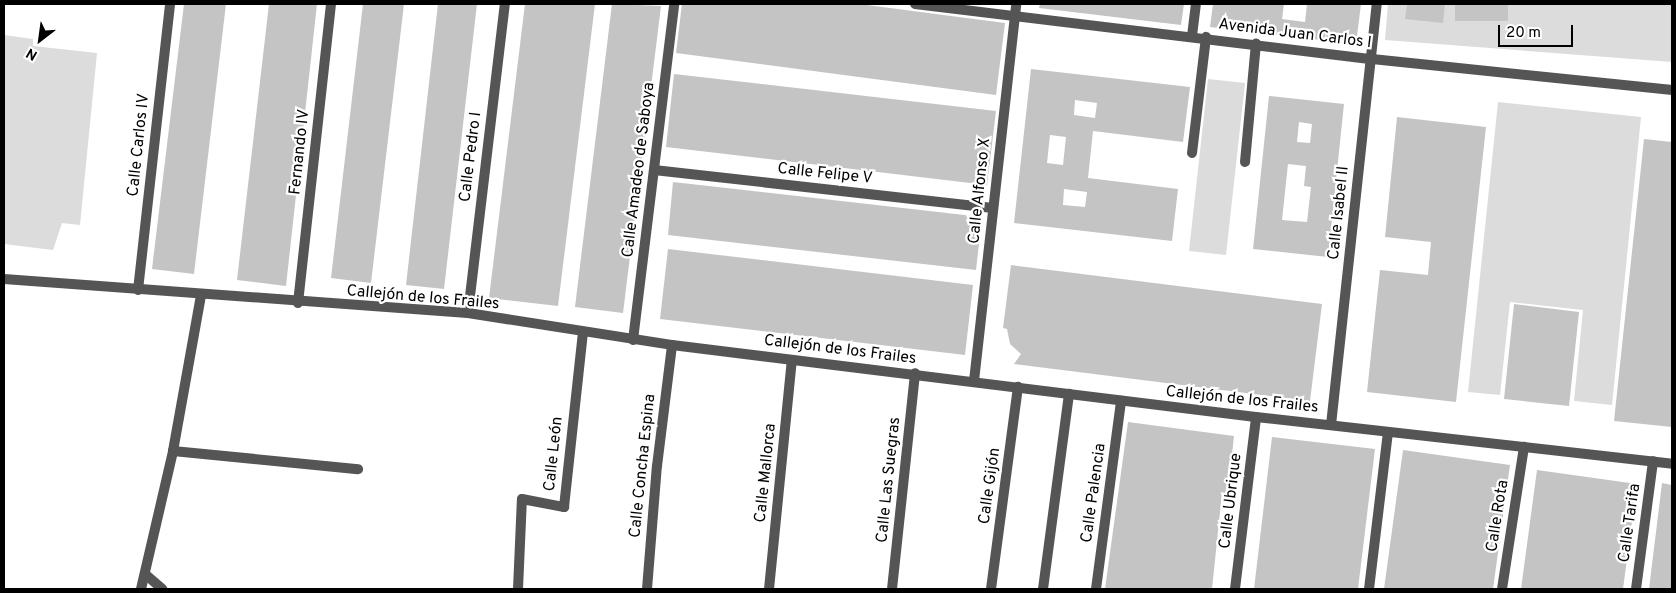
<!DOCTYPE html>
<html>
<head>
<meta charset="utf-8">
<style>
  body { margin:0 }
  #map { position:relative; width:1676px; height:593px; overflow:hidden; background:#fff; font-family:Overpass,sans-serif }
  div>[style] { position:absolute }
  .green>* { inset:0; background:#dcdcdc }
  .building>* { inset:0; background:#c4c4c4 }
  .service>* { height:10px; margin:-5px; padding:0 5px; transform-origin:5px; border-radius:5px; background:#555 }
  .minor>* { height:10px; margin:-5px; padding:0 5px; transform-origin:5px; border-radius:5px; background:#555 }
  span { translate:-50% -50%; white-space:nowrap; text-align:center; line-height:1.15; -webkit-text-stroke:4.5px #fff; paint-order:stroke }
  .street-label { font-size:16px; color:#000 }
  .frame { position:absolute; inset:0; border:5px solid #000; pointer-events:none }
  .north { position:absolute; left:15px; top:15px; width:50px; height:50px; -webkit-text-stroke:4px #fff; paint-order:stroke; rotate:210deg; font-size:14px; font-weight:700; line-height:20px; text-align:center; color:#000 }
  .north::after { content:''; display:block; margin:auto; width:18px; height:22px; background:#000; clip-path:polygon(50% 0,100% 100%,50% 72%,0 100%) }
  .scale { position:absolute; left:1498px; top:25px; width:75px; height:22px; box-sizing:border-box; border:2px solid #000; border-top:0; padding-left:6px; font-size:15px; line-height:18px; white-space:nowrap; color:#000; -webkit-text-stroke:4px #fff; paint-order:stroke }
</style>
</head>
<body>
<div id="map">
  <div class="green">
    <i style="clip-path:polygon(1388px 4px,1672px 4px,1672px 62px,1385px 40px)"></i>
    <i style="clip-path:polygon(4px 35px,33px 39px,33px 46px,97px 53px,80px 225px,62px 223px,53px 250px,4px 244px)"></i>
    <i style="clip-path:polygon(1208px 79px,1245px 83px,1226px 255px,1189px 251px)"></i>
    <i style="clip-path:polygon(1498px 102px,1641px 117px,1612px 405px,1574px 401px,1583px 310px,1510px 302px,1500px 395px,1468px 392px)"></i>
  </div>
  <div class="building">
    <i style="clip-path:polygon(184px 4px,226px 4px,194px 274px,152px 269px)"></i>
    <i style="clip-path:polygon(269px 4px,317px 4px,286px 286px,237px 280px)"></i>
    <i style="clip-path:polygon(363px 4px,404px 4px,371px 283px,331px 278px)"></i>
    <i style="clip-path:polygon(438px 4px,477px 4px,444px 289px,406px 285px)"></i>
    <i style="clip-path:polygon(525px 4px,595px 4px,558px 306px,489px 298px)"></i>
    <i style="clip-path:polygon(612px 4px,661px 6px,623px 313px,575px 307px)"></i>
    <i style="clip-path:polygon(682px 4px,859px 4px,1005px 23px,996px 95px,676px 53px)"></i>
    <i style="clip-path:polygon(1040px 4px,1184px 4px,1181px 25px,1039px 8px)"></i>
    <i style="clip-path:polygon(1213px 4px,1284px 4px,1282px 19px,1305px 22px,1307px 4px,1361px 4px,1356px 44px,1210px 27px)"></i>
    <i style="clip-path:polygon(1407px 4px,1445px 4px,1443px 23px,1405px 19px)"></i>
    <i style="clip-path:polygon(1455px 4px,1508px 4px,1508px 21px,1455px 21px)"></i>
    <i style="clip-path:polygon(evenodd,1031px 69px,1190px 87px,1183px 142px,1093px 131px,1088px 178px,1178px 189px,1172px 241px,1014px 223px,1031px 69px,1075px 100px,1097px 103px,1095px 118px,1074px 115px,1075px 100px,1031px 69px,1050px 135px,1066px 137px,1063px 165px,1047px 163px,1050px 135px,1031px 69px,1064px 189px,1087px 192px,1085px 207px,1063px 205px,1064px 189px)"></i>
    <i style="clip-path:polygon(674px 74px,996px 111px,987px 185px,666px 147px)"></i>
    <i style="clip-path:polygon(evenodd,1269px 96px,1344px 104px,1328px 257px,1253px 249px,1269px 96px,1299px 122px,1312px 124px,1310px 143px,1297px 142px,1299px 122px,1269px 96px,1288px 164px,1306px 166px,1304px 186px,1311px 187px,1307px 222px,1282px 220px,1288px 164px)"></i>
    <i style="clip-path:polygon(1397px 117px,1486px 127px,1456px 402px,1367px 392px,1380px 270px,1428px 275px,1431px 242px,1385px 237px)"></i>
    <i style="clip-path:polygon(1644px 139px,1672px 142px,1672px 427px,1614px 421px)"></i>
    <i style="clip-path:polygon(673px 182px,982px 217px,976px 270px,668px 235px)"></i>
    <i style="clip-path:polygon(668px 249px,973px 285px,965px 355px,660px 319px)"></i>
    <i style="clip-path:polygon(1011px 265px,1322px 304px,1310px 401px,1014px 364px,1021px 354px,1010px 344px,1007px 329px,1003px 328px)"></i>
    <i style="clip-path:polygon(1514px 304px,1579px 312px,1569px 406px,1504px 399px)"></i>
    <i style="clip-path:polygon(1128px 422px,1234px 436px,1228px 493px,1222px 493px,1212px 589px,1105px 589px)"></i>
    <i style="clip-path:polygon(1272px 437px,1375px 449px,1358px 589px,1254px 589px)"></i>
    <i style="clip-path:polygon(1403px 450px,1510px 465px,1493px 589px,1384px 589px)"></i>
    <i style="clip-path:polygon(1537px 470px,1637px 484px,1623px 589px,1521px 589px)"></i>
    <i style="clip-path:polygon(1662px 483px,1672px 485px,1672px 589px,1649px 589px)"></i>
  </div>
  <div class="service">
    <i style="left:1192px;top:153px;width:117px;rotate:-83.1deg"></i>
    <i style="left:1245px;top:162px;width:119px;rotate:-84.7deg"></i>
    <i style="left:173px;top:451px;width:186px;rotate:5.6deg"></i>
    <i style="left:991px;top:589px;width:204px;rotate:-82.4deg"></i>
    <i style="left:1043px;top:589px;width:197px;rotate:-82.4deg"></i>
  </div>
  <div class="minor">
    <i style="left:915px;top:4px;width:460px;rotate:6.9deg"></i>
    <i style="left:1372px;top:59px;width:302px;rotate:5.9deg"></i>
    <i style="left:1192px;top:36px;width:32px;rotate:-83deg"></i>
    <i style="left:654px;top:170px;width:341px;rotate:6.4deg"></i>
    <i style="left:4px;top:279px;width:465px;rotate:4.2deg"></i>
    <i style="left:468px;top:313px;width:206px;rotate:8.9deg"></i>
    <i style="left:672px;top:345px;width:588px;rotate:7.03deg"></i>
    <i style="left:1256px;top:417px;width:419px;rotate:6.4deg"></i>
    <i style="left:138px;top:290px;width:288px;rotate:-83.6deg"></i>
    <i style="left:298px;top:303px;width:301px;rotate:-83.7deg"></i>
    <i style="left:468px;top:313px;width:311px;rotate:-83.2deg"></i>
    <i style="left:633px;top:340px;width:338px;rotate:-83deg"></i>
    <i style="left:974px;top:381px;width:379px;rotate:-83.6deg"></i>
    <i style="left:1331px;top:425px;width:424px;rotate:-83.8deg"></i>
    <i style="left:145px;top:574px;width:23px;rotate:41deg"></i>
    <i style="left:141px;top:589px;width:142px;rotate:-76.9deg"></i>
    <i style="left:173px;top:451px;width:158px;rotate:-79.8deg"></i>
    <i style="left:518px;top:589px;width:90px;rotate:-87.5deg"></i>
    <i style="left:522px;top:499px;width:43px;rotate:10.8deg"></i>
    <i style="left:564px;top:507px;width:175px;rotate:-83.8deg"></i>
    <i style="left:647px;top:589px;width:123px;rotate:-85.4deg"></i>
    <i style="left:657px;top:466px;width:122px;rotate:-82.9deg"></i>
    <i style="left:769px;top:589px;width:230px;rotate:-84.3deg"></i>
    <i style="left:892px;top:589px;width:217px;rotate:-83.9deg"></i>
    <i style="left:1096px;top:589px;width:190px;rotate:-82.4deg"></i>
    <i style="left:1235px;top:589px;width:173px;rotate:-83deg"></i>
    <i style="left:1369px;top:589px;width:158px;rotate:-83.1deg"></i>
    <i style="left:1502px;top:589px;width:144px;rotate:-81.2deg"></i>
    <i style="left:1636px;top:589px;width:129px;rotate:-82.4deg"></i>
  </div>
  <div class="street-label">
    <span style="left:1295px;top:34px;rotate:7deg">Avenida Juan Carlos I</span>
    <span style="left:139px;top:145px;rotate:-84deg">Calle Carlos IV</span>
    <span style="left:300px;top:152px;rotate:-84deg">Fernando IV</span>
    <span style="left:471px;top:157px;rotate:-83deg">Calle Pedro I</span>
    <span style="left:639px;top:170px;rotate:-83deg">Calle Amadeo de Saboya</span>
    <span style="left:825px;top:174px;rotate:6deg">Calle Felipe V</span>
    <span style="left:980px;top:191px;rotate:-84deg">Calle Alfonso X</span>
    <span style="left:1339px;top:213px;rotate:-84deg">Calle Isabel II</span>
    <span style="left:423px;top:298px;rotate:5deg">Callejón de los Frailes</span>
    <span style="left:840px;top:350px;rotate:7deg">Callejón de los Frailes</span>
    <span style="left:1242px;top:400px;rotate:6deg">Callejón de los Frailes</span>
    <span style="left:554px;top:454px;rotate:-84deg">Calle León</span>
    <span style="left:643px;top:466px;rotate:-84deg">Calle Concha Espina</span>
    <span style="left:766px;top:473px;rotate:-84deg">Calle Mallorca</span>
    <span style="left:889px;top:480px;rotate:-84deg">Calle Las Suegras</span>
    <span style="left:990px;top:486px;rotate:-82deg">Calle Gijón</span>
    <span style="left:1094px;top:493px;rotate:-82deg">Calle Palencia</span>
    <span style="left:1231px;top:501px;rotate:-83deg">Calle Ubrique</span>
    <span style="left:1498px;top:516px;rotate:-81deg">Calle Rota</span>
    <span style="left:1630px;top:523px;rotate:-82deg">Calle Tarifa</span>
  </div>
  <div class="frame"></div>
  <div class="north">N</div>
  <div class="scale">20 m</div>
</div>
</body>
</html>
